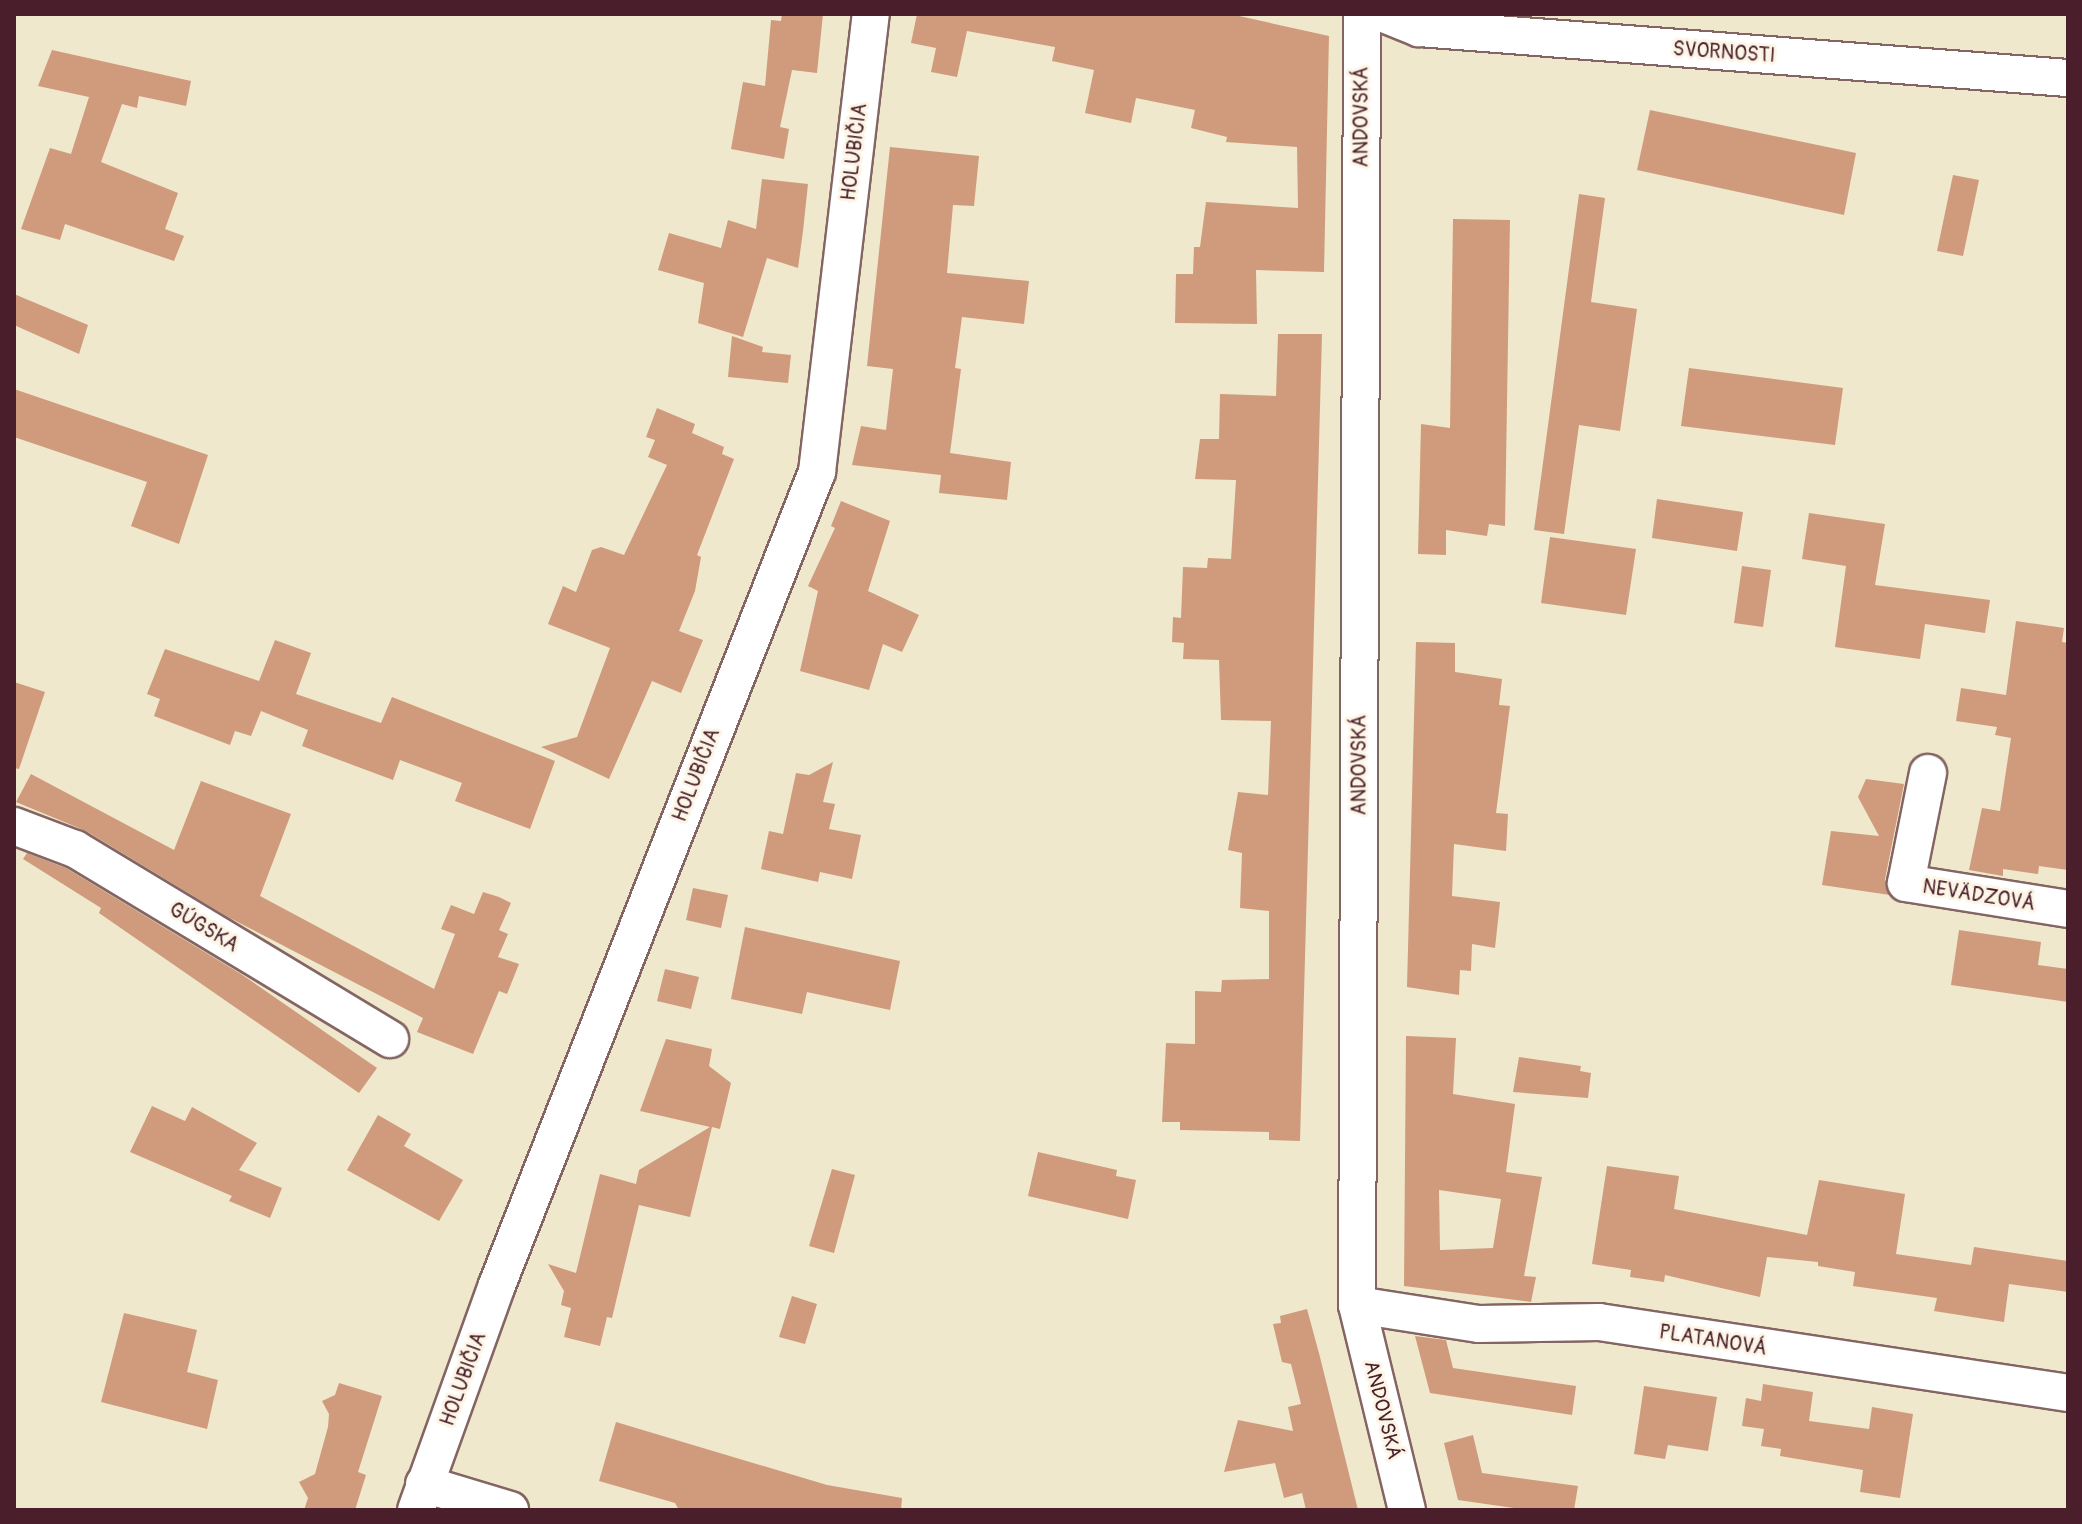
<!DOCTYPE html>
<html>
<head>
<meta charset="utf-8">
<style>
  body { margin:0 }
  #map { position:relative; width:2082px; height:1524px; overflow:hidden; background:#efe8cc; font-family:Pangolin,sans-serif }
  div>[style] { position:absolute }
  .building>* { inset:0; background:#cf9b7c }
  .roads { filter:drop-shadow(2px 0 #846563) drop-shadow(-2px 0 #846563) drop-shadow(0 2px #846563) drop-shadow(0 -2px #846563) }
  .minor>* { height:36px; margin:-18px; padding:0 18px; transform-origin:18px; border-radius:18px; background:#fff }
  span { translate:-50% -50%; white-space:nowrap; text-align:center; line-height:1.15; -webkit-text-stroke:6px #fcf5e5; paint-order:stroke }
  .street-label { font-size:20px; color:#4a1f2b }
  .frame { position:absolute; inset:0; border:16px solid #4a1f2b; pointer-events:none }
</style>
</head>
<body>
<div id="map">
  <div class="building">
    <i style="clip-path:polygon(782px 14px,823px 14px,817px 73px,792px 70px,780px 127px,789px 129px,784px 159px,731px 149px,743px 82px,765px 86px,771px 20px,781px 21px)"></i>
    <i style="clip-path:polygon(917px 14px,1230px 14px,1329px 36px,1324px 272px,1256px 270px,1257px 324px,1175px 323px,1176px 274px,1193px 274px,1194px 247px,1200px 247px,1206px 202px,1298px 208px,1297px 147px,1226px 142px,1227px 137px,1191px 128px,1195px 110px,1136px 98px,1131px 123px,1085px 113px,1094px 70px,1052px 61px,1055px 47px,967px 31px,957px 77px,931px 72px,936px 48px,911px 43px)"></i>
    <i style="clip-path:polygon(52px 50px,191px 81px,186px 106px,139px 96px,137px 108px,122px 104px,101px 162px,178px 193px,165px 229px,184px 236px,174px 261px,65px 224px,60px 240px,21px 229px,50px 148px,71px 154px,89px 97px,38px 86px)"></i>
    <i style="clip-path:polygon(1650px 110px,1856px 153px,1844px 215px,1637px 170px)"></i>
    <i style="clip-path:polygon(890px 147px,979px 156px,974px 206px,953px 205px,947px 273px,1029px 281px,1024px 324px,962px 317px,955px 368px,961px 369px,950px 453px,1011px 462px,1007px 500px,939px 493px,941px 475px,852px 465px,861px 426px,886px 430px,893px 369px,867px 366px)"></i>
    <i style="clip-path:polygon(1953px 175px,1979px 180px,1963px 256px,1937px 251px)"></i>
    <i style="clip-path:polygon(762px 179px,808px 184px,803px 231px,798px 268px,767px 258px,743px 337px,698px 323px,704px 283px,658px 270px,669px 233px,721px 248px,728px 220px,756px 229px)"></i>
    <i style="clip-path:polygon(1579px 194px,1605px 198px,1591px 302px,1637px 309px,1620px 431px,1579px 425px,1564px 534px,1534px 530px)"></i>
    <i style="clip-path:polygon(1453px 219px,1510px 220px,1505px 526px,1489px 524px,1487px 536px,1446px 530px,1446px 555px,1418px 554px,1421px 424px,1450px 428px)"></i>
    <i style="clip-path:polygon(14px 294px,88px 325px,79px 354px,14px 325px)"></i>
    <i style="clip-path:polygon(1278px 334px,1322px 334px,1300px 1141px,1269px 1140px,1269px 1132px,1180px 1130px,1180px 1122px,1162px 1122px,1166px 1043px,1195px 1044px,1195px 991px,1221px 992px,1222px 980px,1269px 979px,1269px 911px,1240px 908px,1242px 853px,1228px 850px,1238px 792px,1268px 795px,1271px 721px,1221px 720px,1219px 660px,1183px 659px,1184px 643px,1172px 642px,1173px 617px,1181px 618px,1183px 567px,1207px 568px,1208px 558px,1231px 559px,1236px 480px,1195px 479px,1200px 439px,1219px 439px,1220px 394px,1276px 396px)"></i>
    <i style="clip-path:polygon(732px 336px,763px 347px,762px 352px,791px 355px,788px 383px,728px 377px)"></i>
    <i style="clip-path:polygon(1689px 368px,1843px 388px,1835px 445px,1681px 426px)"></i>
    <i style="clip-path:polygon(14px 389px,208px 455px,179px 544px,131px 526px,147px 482px,14px 437px)"></i>
    <i style="clip-path:polygon(657px 408px,695px 424px,692px 433px,724px 447px,722px 454px,734px 459px,697px 555px,701px 557px,695px 591px,679px 631px,703px 640px,681px 693px,652px 681px,609px 779px,541px 747px,577px 737px,610px 648px,548px 624px,563px 586px,576px 592px,592px 550px,601px 547px,624px 555px,667px 465px,648px 457px,655px 440px,646px 437px)"></i>
    <i style="clip-path:polygon(1657px 499px,1743px 512px,1737px 551px,1652px 538px)"></i>
    <i style="clip-path:polygon(841px 501px,890px 521px,868px 591px,919px 615px,902px 652px,883px 644px,869px 690px,800px 671px,818px 591px,808px 586px,835px 528px,831px 526px)"></i>
    <i style="clip-path:polygon(1809px 513px,1885px 524px,1875px 585px,1990px 600px,1985px 633px,1925px 624px,1920px 659px,1835px 647px,1846px 566px,1802px 559px)"></i>
    <i style="clip-path:polygon(1550px 537px,1636px 549px,1626px 615px,1541px 603px)"></i>
    <i style="clip-path:polygon(1742px 566px,1771px 570px,1763px 627px,1734px 623px)"></i>
    <i style="clip-path:polygon(2016px 621px,2064px 628px,2062px 642px,2068px 643px,2068px 870px,2039px 866px,2038px 874px,2003px 869px,2003px 876px,1969px 870px,1982px 808px,2000px 811px,2011px 738px,1995px 735px,1997px 727px,1956px 721px,1961px 688px,2006px 695px)"></i>
    <i style="clip-path:polygon(275px 640px,311px 653px,296px 694px,381px 723px,392px 697px,555px 761px,530px 829px,455px 801px,462px 783px,400px 760px,393px 780px,302px 746px,308px 730px,261px 711px,251px 736px,235px 731px,230px 745px,154px 716px,160px 699px,147px 694px,165px 649px,259px 681px)"></i>
    <i style="clip-path:polygon(1416px 642px,1455px 643px,1455px 672px,1502px 679px,1499px 705px,1510px 706px,1496px 813px,1508px 814px,1506px 851px,1454px 844px,1452px 896px,1500px 902px,1495px 948px,1472px 944px,1471px 971px,1460px 970px,1459px 995px,1407px 987px)"></i>
    <i style="clip-path:polygon(14px 682px,45px 692px,19px 769px,14px 768px)"></i>
    <i style="clip-path:polygon(833px 762px,823px 802px,835px 804px,829px 829px,861px 835px,852px 879px,820px 872px,818px 882px,761px 869px,769px 831px,783px 834px,796px 773px,809px 775px)"></i>
    <i style="clip-path:polygon(31px 774px,174px 850px,201px 781px,291px 814px,260px 896px,434px 989px,455px 934px,441px 929px,451px 905px,474px 914px,483px 892px,499px 897px,511px 903px,499px 930px,508px 934px,498px 957px,519px 964px,507px 994px,499px 991px,473px 1054px,417px 1032px,423px 1018px,228px 917px,86px 831px,16px 802px)"></i>
    <i style="clip-path:polygon(1866px 779px,1904px 784px,1885px 879px,1890px 895px,1822px 885px,1831px 831px,1879px 836px,1858px 797px)"></i>
    <i style="clip-path:polygon(27px 853px,66px 868px,241px 974px,377px 1068px,359px 1093px,99px 913px,101px 908px,23px 859px)"></i>
    <i style="clip-path:polygon(693px 888px,728px 895px,721px 928px,686px 920px)"></i>
    <i style="clip-path:polygon(745px 927px,900px 961px,890px 1010px,807px 992px,802px 1014px,731px 999px)"></i>
    <i style="clip-path:polygon(1959px 930px,2041px 942px,2038px 965px,2068px 969px,2068px 1002px,1951px 985px)"></i>
    <i style="clip-path:polygon(665px 969px,699px 977px,691px 1009px,657px 1001px)"></i>
    <i style="clip-path:polygon(evenodd,1406px 1036px,1456px 1038px,1453px 1094px,1515px 1104px,1506px 1172px,1542px 1177px,1524px 1276px,1536px 1277px,1531px 1302px,1404px 1286px,1406px 1036px,1439px 1190px,1501px 1199px,1493px 1248px,1440px 1250px,1439px 1190px)"></i>
    <i style="clip-path:polygon(666px 1039px,712px 1049px,709px 1066px,731px 1083px,720px 1129px,712px 1127px,690px 1217px,639px 1205px,612px 1318px,607px 1317px,600px 1346px,564px 1337px,571px 1308px,561px 1305px,564px 1291px,548px 1264px,576px 1273px,600px 1174px,636px 1184px,639px 1170px,710px 1127px,640px 1111px)"></i>
    <i style="clip-path:polygon(1519px 1057px,1581px 1066px,1580px 1071px,1591px 1073px,1588px 1098px,1513px 1092px)"></i>
    <i style="clip-path:polygon(152px 1106px,185px 1121px,192px 1107px,257px 1143px,239px 1170px,282px 1188px,270px 1218px,229px 1201px,232px 1196px,130px 1152px)"></i>
    <i style="clip-path:polygon(378px 1115px,411px 1134px,404px 1146px,463px 1180px,439px 1221px,347px 1170px)"></i>
    <i style="clip-path:polygon(1038px 1152px,1117px 1170px,1116px 1176px,1136px 1180px,1128px 1219px,1028px 1196px)"></i>
    <i style="clip-path:polygon(1607px 1166px,1679px 1176px,1674px 1209px,1807px 1235px,1819px 1180px,1905px 1194px,1896px 1254px,1971px 1265px,1974px 1247px,2068px 1261px,2068px 1292px,2009px 1284px,2004px 1322px,1934px 1311px,1937px 1298px,1853px 1286px,1855px 1272px,1818px 1266px,1818px 1262px,1767px 1257px,1760px 1297px,1665px 1275px,1664px 1282px,1630px 1277px,1631px 1270px,1592px 1264px)"></i>
    <i style="clip-path:polygon(832px 1169px,855px 1175px,834px 1253px,809px 1246px)"></i>
    <i style="clip-path:polygon(792px 1296px,817px 1304px,805px 1344px,779px 1337px)"></i>
    <i style="clip-path:polygon(1307px 1309px,1320px 1357px,1358px 1510px,1306px 1510px,1302px 1493px,1284px 1498px,1275px 1463px,1224px 1472px,1238px 1420px,1293px 1431px,1288px 1407px,1301px 1404px,1291px 1364px,1282px 1362px,1273px 1324px,1281px 1323px,1280px 1316px)"></i>
    <i style="clip-path:polygon(124px 1313px,197px 1330px,187px 1372px,218px 1380px,207px 1429px,101px 1402px)"></i>
    <i style="clip-path:polygon(1415px 1336px,1446px 1340px,1453px 1368px,1576px 1386px,1572px 1415px,1430px 1393px)"></i>
    <i style="clip-path:polygon(339px 1383px,382px 1396px,358px 1472px,366px 1475px,355px 1510px,304px 1510px,308px 1498px,299px 1482px,315px 1474px,328px 1427px,329px 1414px,322px 1401px,335px 1395px)"></i>
    <i style="clip-path:polygon(1763px 1384px,1813px 1392px,1809px 1421px,1869px 1429px,1872px 1407px,1913px 1414px,1900px 1498px,1860px 1492px,1863px 1470px,1780px 1456px,1781px 1449px,1761px 1446px,1764px 1429px,1742px 1426px,1746px 1398px,1761px 1401px)"></i>
    <i style="clip-path:polygon(1644px 1386px,1717px 1397px,1708px 1451px,1668px 1445px,1665px 1459px,1634px 1454px)"></i>
    <i style="clip-path:polygon(616px 1422px,827px 1485px,902px 1498px,901px 1510px,679px 1510px,675px 1503px,599px 1481px)"></i>
    <i style="clip-path:polygon(1473px 1435px,1482px 1473px,1578px 1486px,1574px 1510px,1527px 1510px,1458px 1500px,1444px 1443px)"></i>
  </div>
  <div class="roads">
    <div class="minor">
      <i style="left:1362px;top:14px;width:1291px;rotate:90.22deg"></i>
      <i style="left:1357px;top:1305px;width:211px;rotate:76.3deg"></i>
      <i style="left:1384px;top:14px;width:38px;rotate:22deg"></i>
      <i style="left:1419px;top:28px;width:651px;rotate:4.41deg"></i>
      <i style="left:1928px;top:773px;width:112px;rotate:101.3deg"></i>
      <i style="left:1906px;top:883px;width:164px;rotate:9.1deg"></i>
      <i style="left:14px;top:826px;width:65px;rotate:20.7deg"></i>
      <i style="left:75px;top:849px;width:368px;rotate:31.1deg"></i>
      <i style="left:1357px;top:1305px;width:123px;rotate:8.9deg"></i>
      <i style="left:1479px;top:1324px;width:120px;rotate:-1deg"></i>
      <i style="left:1599px;top:1322px;width:474px;rotate:8.6deg"></i>
      <i style="left:424px;top:1484px;width:90px;rotate:16.8deg"></i>
      <i style="left:416px;top:1510px;width:239px;rotate:-70.2deg"></i>
      <i style="left:497px;top:1285px;width:874px;rotate:-68.52deg"></i>
      <i style="left:817px;top:472px;width:461px;rotate:-83.3deg"></i>
    </div>
  </div>
  <div class="street-label">
    <span style="left:1724px;top:52px;rotate:4deg">SVORNOSTI</span>
    <span style="left:1361px;top:117px;rotate:-90deg">ANDOVSKÁ</span>
    <span style="left:854px;top:152px;rotate:-83deg">HOLUBIČIA</span>
    <span style="left:1359px;top:765px;rotate:-90deg">ANDOVSKÁ</span>
    <span style="left:696px;top:775px;rotate:-69deg">HOLUBIČIA</span>
    <span style="left:1979px;top:895px;rotate:9deg">NEVÄDZOVÁ</span>
    <span style="left:204px;top:927px;rotate:31deg">GÚGSKA</span>
    <span style="left:1713px;top:1340px;rotate:9deg">PLATANOVÁ</span>
    <span style="left:463px;top:1379px;rotate:-70deg">HOLUBIČIA</span>
    <span style="left:1383px;top:1410px;rotate:76deg">ANDOVSKÁ</span>
  </div>
  <div class="frame"></div>
</div>
</body>
</html>
